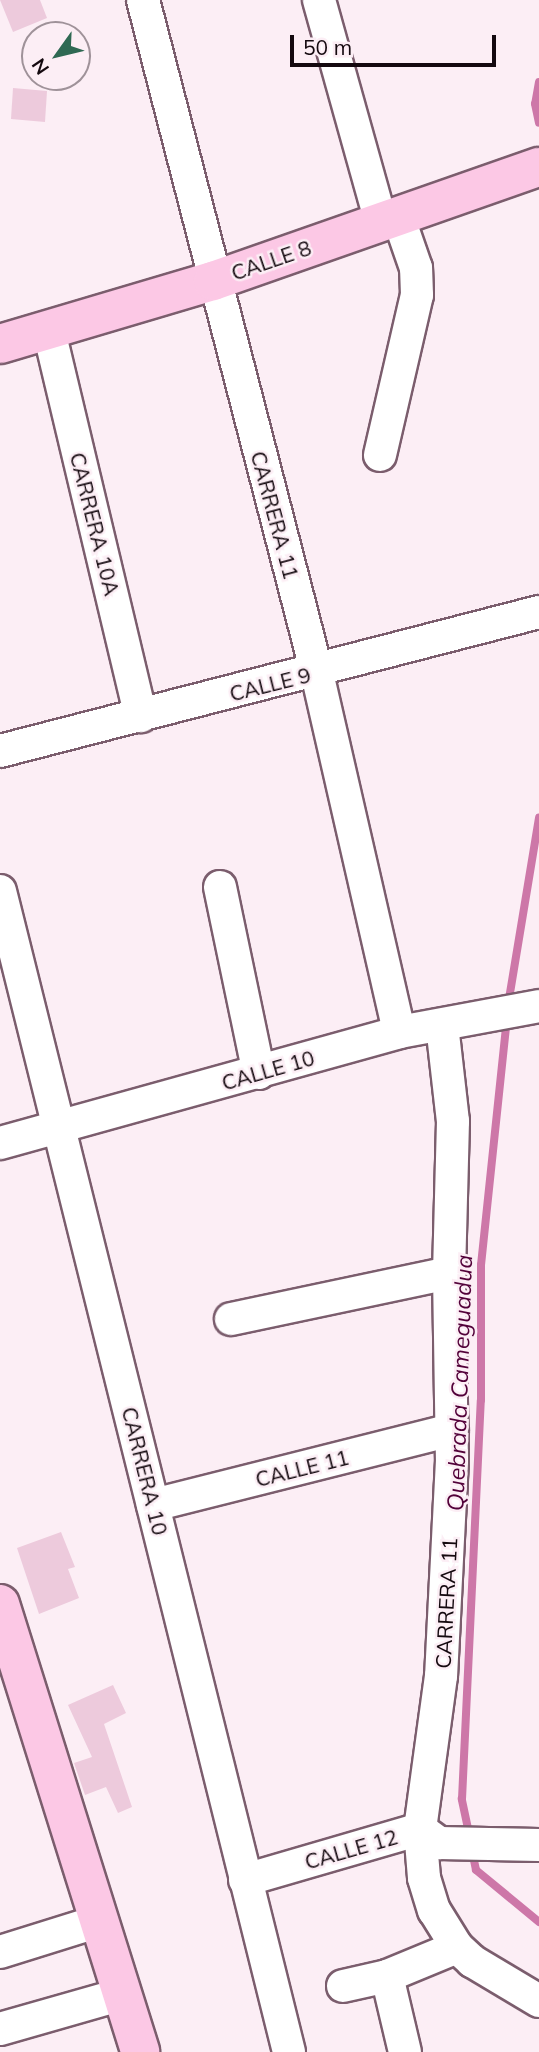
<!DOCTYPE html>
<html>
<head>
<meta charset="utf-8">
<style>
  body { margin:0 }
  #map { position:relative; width:539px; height:2052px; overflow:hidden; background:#fceef5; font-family:Mulish,sans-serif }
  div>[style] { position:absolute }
  .stream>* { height:8px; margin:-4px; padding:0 4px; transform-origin:4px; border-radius:4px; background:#cd77a8 }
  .building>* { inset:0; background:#edcadc }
  .roads { filter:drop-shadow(2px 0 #7b5d6d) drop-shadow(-2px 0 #7b5d6d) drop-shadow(0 2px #7b5d6d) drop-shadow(0 -2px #7b5d6d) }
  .minor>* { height:32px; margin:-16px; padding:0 16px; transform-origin:16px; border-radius:16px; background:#fff }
  .major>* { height:38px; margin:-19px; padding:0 19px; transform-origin:19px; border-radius:19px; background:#fcc8e5 }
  span { translate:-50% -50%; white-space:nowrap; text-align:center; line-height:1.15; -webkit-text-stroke:5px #fceef5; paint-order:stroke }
  .street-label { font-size:21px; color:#14090f }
  .water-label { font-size:23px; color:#520139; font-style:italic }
  .north { position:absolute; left:21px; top:21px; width:70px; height:70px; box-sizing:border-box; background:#fceef5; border:2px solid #9f9299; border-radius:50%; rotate:236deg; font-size:19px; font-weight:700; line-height:28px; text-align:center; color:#14090f }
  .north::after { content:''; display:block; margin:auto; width:24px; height:32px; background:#2f6953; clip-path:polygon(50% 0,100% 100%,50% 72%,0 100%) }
  .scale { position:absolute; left:290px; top:35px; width:206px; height:32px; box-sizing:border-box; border:4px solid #14090f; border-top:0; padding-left:9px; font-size:21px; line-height:24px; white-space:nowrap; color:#14090f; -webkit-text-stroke:5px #fceef5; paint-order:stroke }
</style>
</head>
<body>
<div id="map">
  <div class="stream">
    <i style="left:539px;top:82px;width:22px;rotate:100deg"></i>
    <i style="left:535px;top:104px;width:19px;rotate:78deg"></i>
    <i style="left:508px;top:1005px;width:190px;rotate:-80.6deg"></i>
    <i style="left:470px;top:1838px;width:40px;rotate:-102deg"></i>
    <i style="left:462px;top:1799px;width:399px;rotate:-87.3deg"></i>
    <i style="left:481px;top:1400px;width:135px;rotate:-90deg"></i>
    <i style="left:481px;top:1265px;width:248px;rotate:-84deg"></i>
    <i style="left:472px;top:1851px;width:19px;rotate:78deg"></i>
    <i style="left:476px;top:1870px;width:82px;rotate:39.5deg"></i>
  </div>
  <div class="building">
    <i style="clip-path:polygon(0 0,40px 0,47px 18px,13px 32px)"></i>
    <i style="clip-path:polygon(13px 88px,47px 91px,45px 122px,11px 119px)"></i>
    <i style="clip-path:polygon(61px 1532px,75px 1567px,68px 1569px,79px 1598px,39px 1614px,17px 1548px)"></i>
    <i style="clip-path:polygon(113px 1685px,126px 1713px,104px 1724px,132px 1807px,118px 1813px,106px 1787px,85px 1795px,74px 1763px,92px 1757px,68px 1705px)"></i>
  </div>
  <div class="roads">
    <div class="minor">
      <i style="left:143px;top:0;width:695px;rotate:75.5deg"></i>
      <i style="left:317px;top:673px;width:368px;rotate:77.1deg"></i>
      <i style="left:319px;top:0;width:230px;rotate:74.4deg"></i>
      <i style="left:49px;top:331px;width:396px;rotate:76.6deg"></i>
      <i style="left:380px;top:455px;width:164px;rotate:-77deg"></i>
      <i style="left:417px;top:295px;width:27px;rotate:-92deg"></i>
      <i style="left:416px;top:268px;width:55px;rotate:-109.1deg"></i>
      <i style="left:0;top:751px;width:557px;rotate:-14.46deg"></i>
      <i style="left:220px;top:887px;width:190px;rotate:78.2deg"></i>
      <i style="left:0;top:891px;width:1196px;rotate:76.02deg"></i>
      <i style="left:442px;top:1025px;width:97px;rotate:83.5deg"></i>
      <i style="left:453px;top:1121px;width:152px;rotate:91.5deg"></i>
      <i style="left:449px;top:1273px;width:187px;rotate:89.1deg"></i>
      <i style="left:452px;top:1460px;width:216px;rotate:92.9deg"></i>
      <i style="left:441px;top:1676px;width:154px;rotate:97.8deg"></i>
      <i style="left:420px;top:1829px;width:49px;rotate:85.3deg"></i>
      <i style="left:424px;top:1878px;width:34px;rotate:73deg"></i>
      <i style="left:434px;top:1910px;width:44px;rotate:58.1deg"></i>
      <i style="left:457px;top:1947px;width:21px;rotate:43deg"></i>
      <i style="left:472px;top:1961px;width:78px;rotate:30.8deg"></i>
      <i style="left:0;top:1143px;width:414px;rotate:-15.5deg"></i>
      <i style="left:399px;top:1032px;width:142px;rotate:-10.5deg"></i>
      <i style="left:231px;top:1319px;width:223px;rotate:-11.9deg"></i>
      <i style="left:153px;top:1505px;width:308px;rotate:-14.1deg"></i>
      <i style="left:245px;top:1880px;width:182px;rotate:-16.2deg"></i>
      <i style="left:420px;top:1829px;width:24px;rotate:36deg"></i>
      <i style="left:439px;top:1843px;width:100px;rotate:1.1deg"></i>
      <i style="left:0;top:1952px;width:104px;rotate:-17.4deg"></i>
      <i style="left:387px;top:1976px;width:78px;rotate:76.7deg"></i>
      <i style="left:343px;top:1986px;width:45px;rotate:-12.8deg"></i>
      <i style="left:387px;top:1976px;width:76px;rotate:-22.5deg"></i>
      <i style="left:0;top:2029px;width:128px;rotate:-15.9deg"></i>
    </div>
    <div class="major">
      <i style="left:0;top:344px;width:222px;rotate:-16.5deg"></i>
      <i style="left:213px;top:281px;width:345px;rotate:-19.3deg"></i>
      <i style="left:0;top:1604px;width:469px;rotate:72.6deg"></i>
    </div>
  </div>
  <div class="street-label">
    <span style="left:271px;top:260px;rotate:-19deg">CALLE 8</span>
    <span style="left:275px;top:515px;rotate:75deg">CARRERA 11</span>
    <span style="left:95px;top:524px;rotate:76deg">CARRERA 10A</span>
    <span style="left:270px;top:684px;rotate:-14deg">CALLE 9</span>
    <span style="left:268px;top:1070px;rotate:-16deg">CALLE 10</span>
    <span style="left:302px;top:1468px;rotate:-14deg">CALLE 11</span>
    <span style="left:145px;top:1471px;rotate:76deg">CARRERA 10</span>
    <span style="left:446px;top:1603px;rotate:-87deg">CARRERA 11</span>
    <span style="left:351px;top:1849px;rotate:-16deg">CALLE 12</span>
  </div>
  <div class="water-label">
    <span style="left:460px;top:1383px;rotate:-88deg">Quebrada Cameguadua</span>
  </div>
  <div class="north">N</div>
  <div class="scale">50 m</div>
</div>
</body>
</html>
